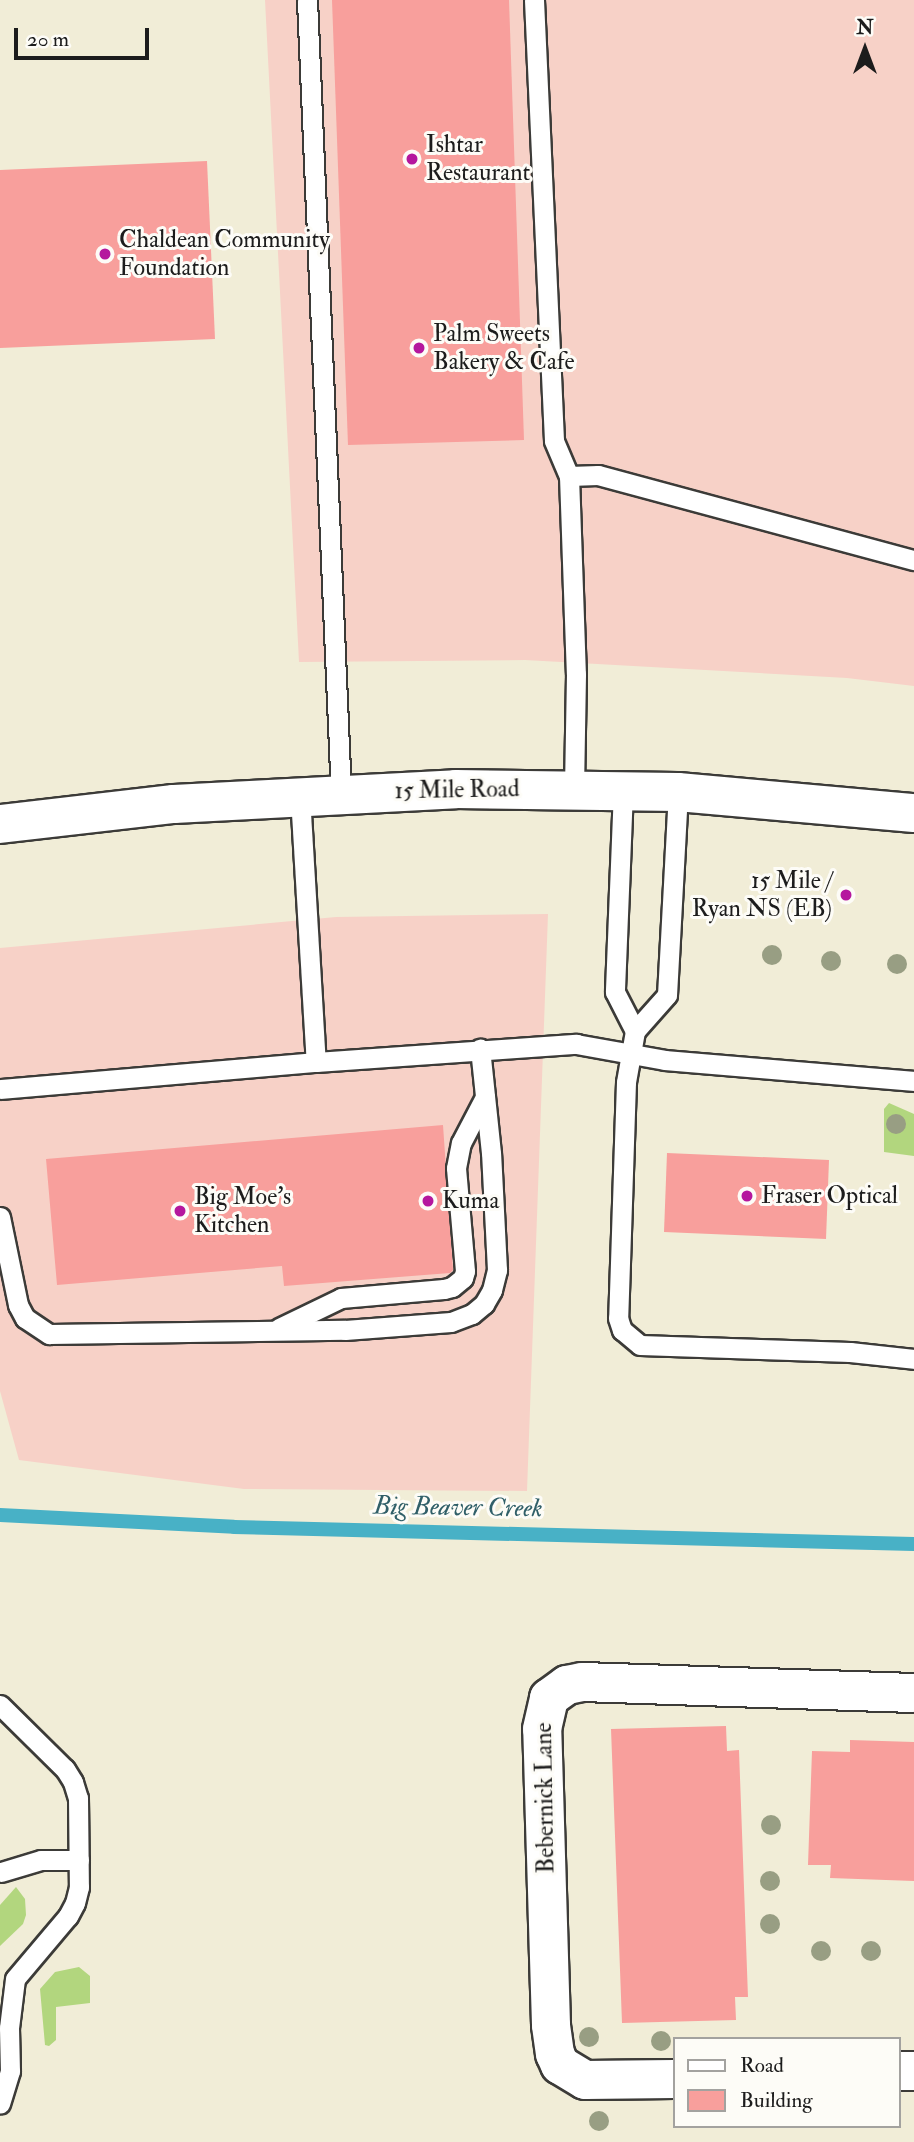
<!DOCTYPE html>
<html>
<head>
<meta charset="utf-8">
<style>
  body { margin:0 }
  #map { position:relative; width:914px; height:2142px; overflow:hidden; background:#f1edd7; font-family:"IM FELL Double Pica",serif }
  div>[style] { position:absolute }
  .built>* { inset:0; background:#f7d1c7 }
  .green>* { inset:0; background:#b2d67e }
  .stream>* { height:14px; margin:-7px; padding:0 7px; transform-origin:7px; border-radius:7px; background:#48b1c6 }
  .building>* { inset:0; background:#f89f9c }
  .roads { filter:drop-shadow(2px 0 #3c3b38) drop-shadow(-2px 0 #3c3b38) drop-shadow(0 2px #3c3b38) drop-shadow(0 -2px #3c3b38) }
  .service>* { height:19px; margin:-9.5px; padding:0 9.5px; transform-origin:9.5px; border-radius:9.5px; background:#fff }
  .minor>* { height:38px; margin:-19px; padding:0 19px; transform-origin:19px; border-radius:19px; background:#fff }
  .secondary>* { height:38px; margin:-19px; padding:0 19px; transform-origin:19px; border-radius:19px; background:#fff }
  .trees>* { width:20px; height:20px; margin:-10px; border-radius:50%; background:#989e83 }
  .dots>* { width:19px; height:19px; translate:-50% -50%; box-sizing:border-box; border:4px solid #fdfcf7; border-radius:50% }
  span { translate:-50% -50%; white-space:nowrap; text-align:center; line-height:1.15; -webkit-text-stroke:6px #fdfcf7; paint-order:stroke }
  .poi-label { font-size:24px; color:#1c1c1c }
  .left { translate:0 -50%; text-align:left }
  .right { translate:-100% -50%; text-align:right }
  .street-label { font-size:24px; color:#1c1c1c }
  .water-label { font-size:26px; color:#305f68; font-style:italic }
  .legend { position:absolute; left:673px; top:2037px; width:228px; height:91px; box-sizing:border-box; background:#fdfcf7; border:2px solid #a3a29f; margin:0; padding:9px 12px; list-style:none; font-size:21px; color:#1c1c1c }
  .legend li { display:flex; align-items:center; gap:14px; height:35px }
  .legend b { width:35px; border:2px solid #a3a29f }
  .north { position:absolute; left:830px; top:14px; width:70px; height:70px; -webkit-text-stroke:5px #fdfcf7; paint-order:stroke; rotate:0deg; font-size:19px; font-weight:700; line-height:28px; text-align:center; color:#1c1c1c }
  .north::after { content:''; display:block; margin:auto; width:24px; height:32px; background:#1c1c1c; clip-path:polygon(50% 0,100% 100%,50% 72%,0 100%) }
  .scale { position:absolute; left:14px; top:28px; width:135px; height:32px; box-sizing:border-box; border:4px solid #1c1c1c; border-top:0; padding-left:9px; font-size:21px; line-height:24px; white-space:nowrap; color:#1c1c1c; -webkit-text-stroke:5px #fdfcf7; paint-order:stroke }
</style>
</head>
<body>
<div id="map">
  <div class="built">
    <i style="clip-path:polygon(265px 0,914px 0,914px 686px,847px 678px,525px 660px,299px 662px)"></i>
    <i style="clip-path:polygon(548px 914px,527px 1491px,244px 1489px,19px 1460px,0 1391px,0 948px,336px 917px)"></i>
  </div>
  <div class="green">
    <i style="clip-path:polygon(889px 1103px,914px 1114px,914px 1156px,884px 1152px,884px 1109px)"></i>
    <i style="clip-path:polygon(16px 1887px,25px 1899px,26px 1915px,23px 1924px,0 1946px,0 1905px)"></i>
    <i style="clip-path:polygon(79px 1967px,90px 1976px,90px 2003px,56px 2007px,56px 2040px,49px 2046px,45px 2045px,40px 1989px,55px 1972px)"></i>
  </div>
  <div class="stream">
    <i style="left:0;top:1515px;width:234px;rotate:2.9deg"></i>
    <i style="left:234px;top:1527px;width:680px;rotate:1.43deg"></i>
  </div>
  <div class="building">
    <i style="clip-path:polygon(332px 0,509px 0,524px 440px,348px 445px)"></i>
    <i style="clip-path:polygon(207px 161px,215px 339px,0 348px,0 170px)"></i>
    <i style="clip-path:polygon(443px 1125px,453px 1270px,450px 1273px,284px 1286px,282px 1266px,57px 1285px,46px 1159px)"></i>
    <i style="clip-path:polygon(667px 1153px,829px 1160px,826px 1239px,664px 1232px)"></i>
    <i style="clip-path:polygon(726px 1726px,727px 1751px,739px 1750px,748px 1997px,735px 1997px,736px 2020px,622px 2023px,611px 1729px)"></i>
    <i style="clip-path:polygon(850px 1740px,914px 1742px,914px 1881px,830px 1878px,831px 1865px,808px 1865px,812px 1751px,850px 1752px)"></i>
  </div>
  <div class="roads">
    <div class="service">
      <i style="left:307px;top:0;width:795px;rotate:87.55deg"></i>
      <i style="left:534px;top:0;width:441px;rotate:87.4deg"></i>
      <i style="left:554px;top:441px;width:38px;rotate:67deg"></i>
      <i style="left:569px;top:476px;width:198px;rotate:88deg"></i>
      <i style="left:576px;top:674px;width:115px;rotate:91deg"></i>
      <i style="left:569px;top:476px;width:29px;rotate:-2deg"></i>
      <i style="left:598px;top:475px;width:327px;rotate:15.1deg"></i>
      <i style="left:623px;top:790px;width:202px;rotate:92.3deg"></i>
      <i style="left:615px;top:992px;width:44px;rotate:62.9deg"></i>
      <i style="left:678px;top:792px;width:203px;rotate:93.1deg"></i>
      <i style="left:667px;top:995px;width:48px;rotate:131.6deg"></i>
      <i style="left:635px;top:1031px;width:52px;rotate:100deg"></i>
      <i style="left:626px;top:1082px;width:236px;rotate:91.9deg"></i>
      <i style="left:618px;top:1318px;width:13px;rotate:72deg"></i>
      <i style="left:622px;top:1330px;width:23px;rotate:40deg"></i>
      <i style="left:640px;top:1345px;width:210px;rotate:1.9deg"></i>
      <i style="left:850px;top:1352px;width:64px;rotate:6.2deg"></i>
      <i style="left:300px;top:796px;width:266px;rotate:86.6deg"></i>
      <i style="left:0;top:1089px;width:317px;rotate:-4.9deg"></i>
      <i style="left:316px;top:1062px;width:261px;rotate:-4deg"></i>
      <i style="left:576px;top:1044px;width:90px;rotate:10.2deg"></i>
      <i style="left:665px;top:1060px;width:250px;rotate:4.8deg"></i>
      <i style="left:0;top:1217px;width:90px;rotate:78.4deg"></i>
      <i style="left:18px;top:1305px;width:15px;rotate:62deg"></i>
      <i style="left:25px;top:1318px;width:29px;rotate:34deg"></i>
      <i style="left:49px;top:1334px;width:296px;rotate:-0.8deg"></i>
      <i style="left:345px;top:1330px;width:106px;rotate:-4.3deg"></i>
      <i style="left:451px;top:1322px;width:22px;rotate:-21deg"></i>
      <i style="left:472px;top:1314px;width:16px;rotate:-40deg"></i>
      <i style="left:484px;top:1304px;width:16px;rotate:-60deg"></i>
      <i style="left:492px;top:1290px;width:21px;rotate:-76deg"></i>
      <i style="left:497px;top:1270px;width:117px;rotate:-92.9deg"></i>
      <i style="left:491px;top:1153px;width:105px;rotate:-96deg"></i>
      <i style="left:279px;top:1328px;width:69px;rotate:-25.8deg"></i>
      <i style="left:341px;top:1298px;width:103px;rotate:-5deg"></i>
      <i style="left:444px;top:1289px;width:8px;rotate:-14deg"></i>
      <i style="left:452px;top:1287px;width:14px;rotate:-39deg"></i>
      <i style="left:463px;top:1278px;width:7px;rotate:-74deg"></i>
      <i style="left:465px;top:1271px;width:103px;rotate:-95deg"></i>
      <i style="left:456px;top:1168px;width:25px;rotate:-79deg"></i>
      <i style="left:461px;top:1143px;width:52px;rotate:-62.4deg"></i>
      <i style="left:0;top:1705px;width:91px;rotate:44.6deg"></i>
      <i style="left:65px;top:1769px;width:15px;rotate:58deg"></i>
      <i style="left:73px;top:1782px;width:17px;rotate:73deg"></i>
      <i style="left:78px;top:1798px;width:89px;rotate:89.4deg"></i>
      <i style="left:79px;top:1887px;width:16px;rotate:104deg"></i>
      <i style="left:75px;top:1903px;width:15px;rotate:118deg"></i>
      <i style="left:68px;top:1916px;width:82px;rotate:130.1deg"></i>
      <i style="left:15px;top:1979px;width:49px;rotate:97deg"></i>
      <i style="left:9px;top:2028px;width:43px;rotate:88.7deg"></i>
      <i style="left:10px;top:2071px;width:34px;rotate:107deg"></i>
      <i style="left:1px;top:1872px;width:42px;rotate:-16.7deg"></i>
      <i style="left:41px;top:1860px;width:38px"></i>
    </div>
    <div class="minor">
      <i style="left:898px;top:2071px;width:16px"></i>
      <i style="left:674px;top:2079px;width:89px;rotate:179.4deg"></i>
      <i style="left:585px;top:2080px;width:29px;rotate:-149deg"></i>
      <i style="left:560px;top:2065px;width:12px;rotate:-114deg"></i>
      <i style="left:555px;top:2054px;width:29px;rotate:-98deg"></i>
      <i style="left:551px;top:2025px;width:296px;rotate:-91.7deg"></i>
      <i style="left:542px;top:1729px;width:32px;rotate:-77deg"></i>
      <i style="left:549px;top:1698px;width:22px;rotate:-36deg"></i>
      <i style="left:567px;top:1685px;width:15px;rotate:-11deg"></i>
      <i style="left:582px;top:1682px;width:332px;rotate:1.9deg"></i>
    </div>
    <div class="secondary">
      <i style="left:0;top:824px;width:175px;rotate:-6.6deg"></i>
      <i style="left:174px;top:804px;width:282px;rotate:-3deg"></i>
      <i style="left:456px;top:789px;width:222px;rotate:0.8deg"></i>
      <i style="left:678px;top:792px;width:237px;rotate:5.1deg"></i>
    </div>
  </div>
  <div class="trees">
    <i style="left:772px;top:955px"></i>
    <i style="left:831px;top:961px"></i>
    <i style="left:897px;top:964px"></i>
    <i style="left:896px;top:1124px"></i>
    <i style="left:771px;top:1825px"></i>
    <i style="left:770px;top:1881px"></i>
    <i style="left:770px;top:1924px"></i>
    <i style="left:821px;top:1951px"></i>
    <i style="left:871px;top:1951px"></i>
    <i style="left:589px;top:2037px"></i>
    <i style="left:661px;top:2041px"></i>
    <i style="left:599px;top:2121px"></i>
  </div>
  <div class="dots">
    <i style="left:412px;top:159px;background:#b5179e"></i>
    <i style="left:105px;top:254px;background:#b5179e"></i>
    <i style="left:419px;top:348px;background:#b5179e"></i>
    <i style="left:846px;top:895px;background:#b5179e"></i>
    <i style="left:747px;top:1196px;background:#b5179e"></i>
    <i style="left:428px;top:1201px;background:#b5179e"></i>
    <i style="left:180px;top:1211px;background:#b5179e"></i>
  </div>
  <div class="poi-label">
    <span class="left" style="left:426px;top:159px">Ishtar<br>Restaurant</span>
    <span class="left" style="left:119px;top:254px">Chaldean Community<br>Foundation</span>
    <span class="left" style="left:433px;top:348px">Palm Sweets<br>Bakery &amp; Cafe</span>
    <span class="right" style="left:832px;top:895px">15 Mile /<br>Ryan NS (EB)</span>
    <span class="left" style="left:761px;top:1196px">Fraser Optical</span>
    <span class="left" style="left:194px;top:1211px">Big Moe's<br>Kitchen</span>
    <span class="left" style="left:442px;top:1201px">Kuma</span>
  </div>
  <div class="street-label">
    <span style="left:457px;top:790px;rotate:-1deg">15 Mile Road</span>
    <span style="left:545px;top:1798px;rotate:-91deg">Bebernick Lane</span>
  </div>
  <div class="water-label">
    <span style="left:458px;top:1508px;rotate:1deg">Big Beaver Creek</span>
  </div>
  <ul class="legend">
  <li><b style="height:9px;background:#fff"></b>Road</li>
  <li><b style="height:19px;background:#f89f9c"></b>Building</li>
  </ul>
  <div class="north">N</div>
  <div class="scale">20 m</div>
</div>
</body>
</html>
